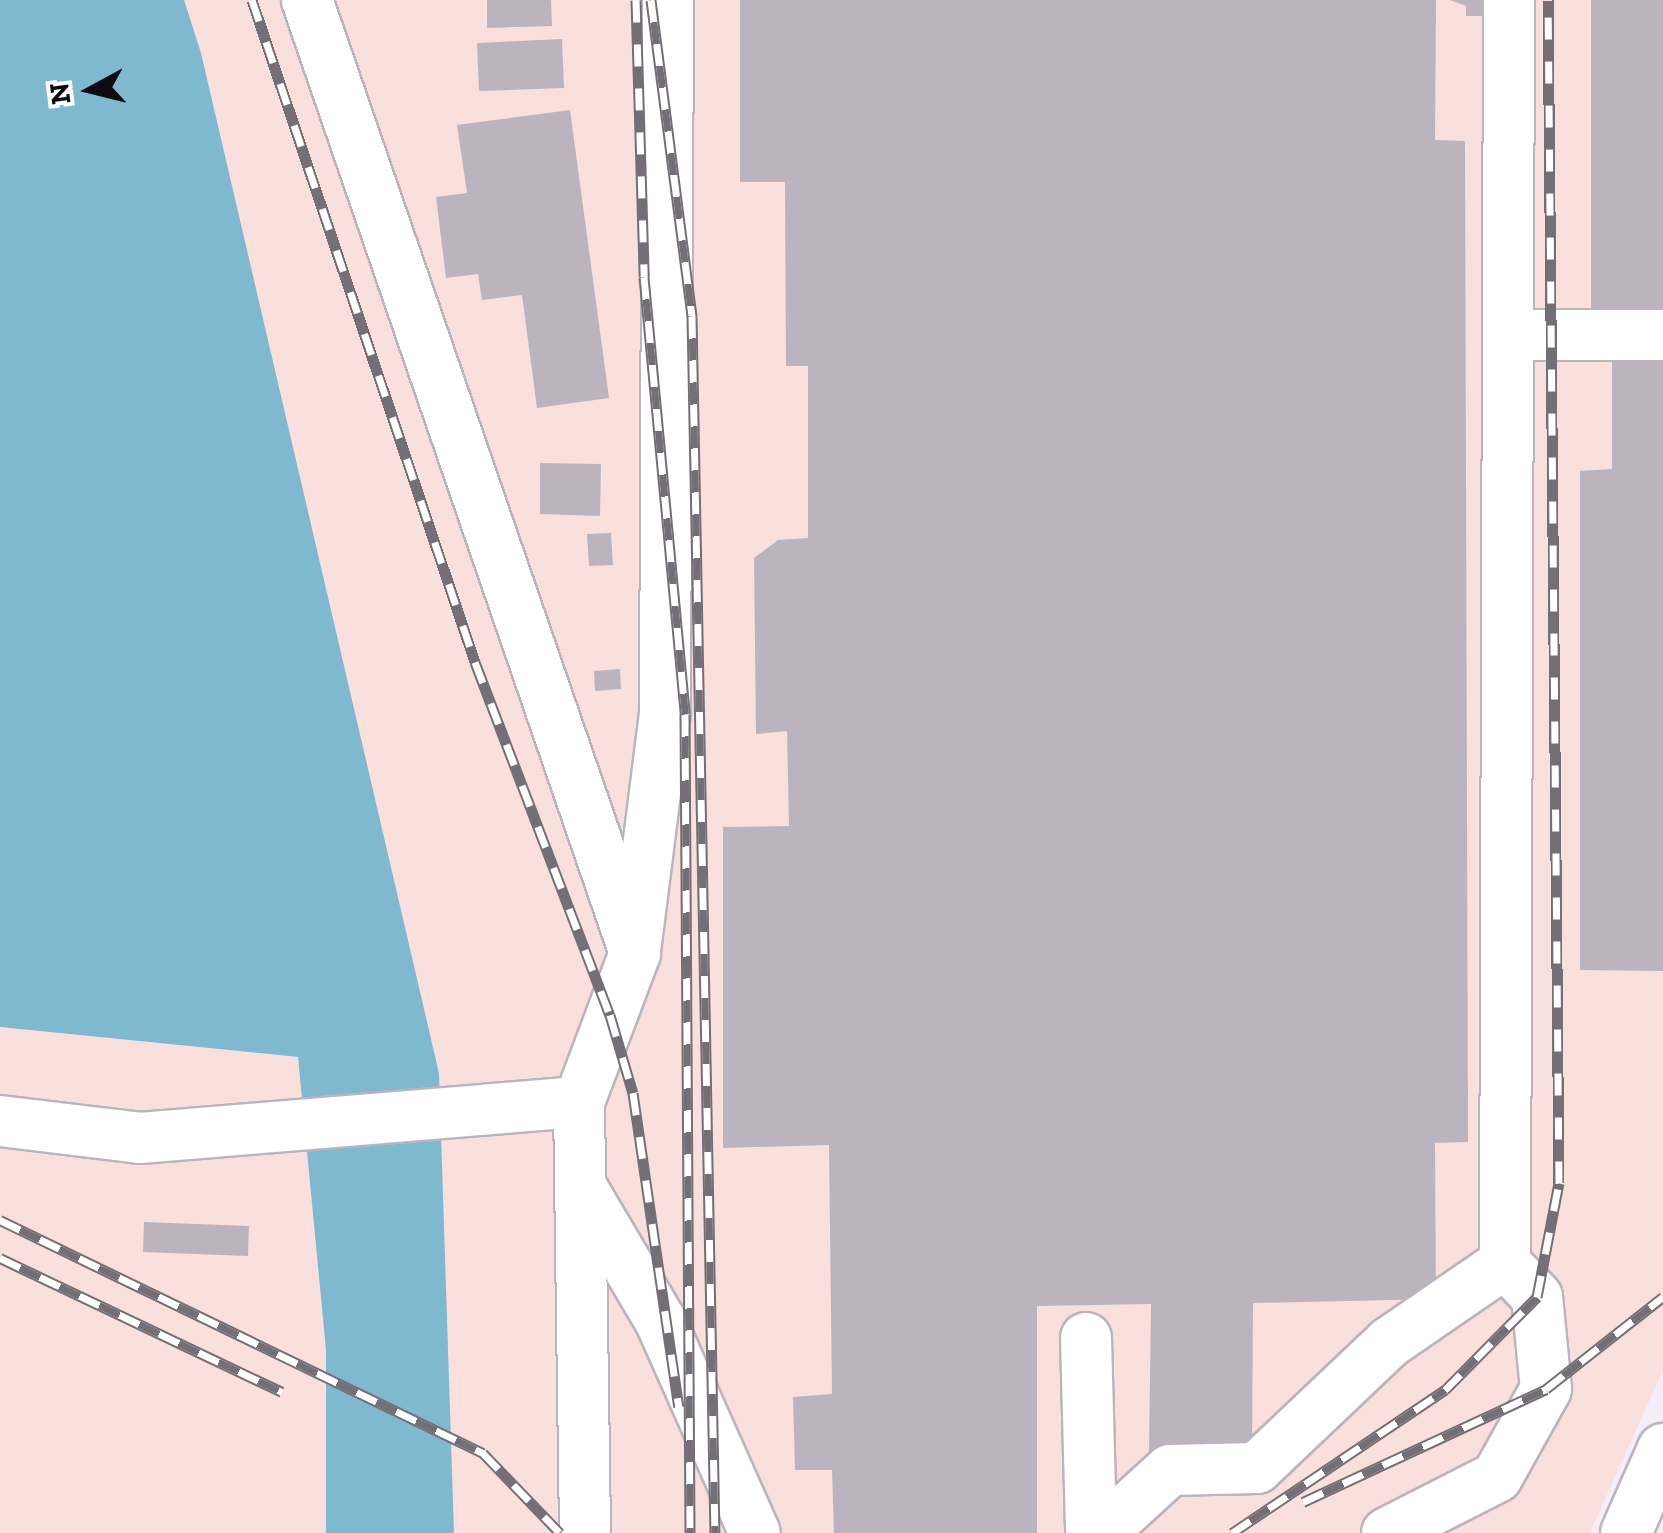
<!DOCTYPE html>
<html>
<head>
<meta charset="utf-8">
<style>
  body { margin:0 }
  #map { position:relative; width:1663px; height:1533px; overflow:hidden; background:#f5eef9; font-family:"Zilla Slab",serif }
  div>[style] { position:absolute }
  .industrial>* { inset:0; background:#fae0dc }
  .water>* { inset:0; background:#7eb9d0 }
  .building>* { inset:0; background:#bbb4bf }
  .roads { filter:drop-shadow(2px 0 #bbb4bf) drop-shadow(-2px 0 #bbb4bf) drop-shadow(0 2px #bbb4bf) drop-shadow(0 -2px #bbb4bf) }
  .minor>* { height:50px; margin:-25px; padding:0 25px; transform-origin:25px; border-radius:25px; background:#fff }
  .rail>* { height:11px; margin-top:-5.5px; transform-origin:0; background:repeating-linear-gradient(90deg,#fff 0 22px,#746f76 0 44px); box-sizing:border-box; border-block:2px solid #746f76 }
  span { translate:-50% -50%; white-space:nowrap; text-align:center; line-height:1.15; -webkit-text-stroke:8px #fff; paint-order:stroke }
  .north { position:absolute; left:40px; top:40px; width:100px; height:100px; -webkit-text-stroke:8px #fff; paint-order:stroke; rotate:263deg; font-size:28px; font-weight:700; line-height:40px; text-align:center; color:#0d0b0f }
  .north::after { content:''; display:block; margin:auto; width:35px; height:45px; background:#0d0b0f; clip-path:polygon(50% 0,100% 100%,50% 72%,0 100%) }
</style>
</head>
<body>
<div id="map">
  <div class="industrial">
    <i style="clip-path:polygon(184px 0,1663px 0,1663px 1370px,1590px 1533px,0 1533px,0 1027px,439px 1072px)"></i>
  </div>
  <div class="water">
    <i style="clip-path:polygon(0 0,184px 0,201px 53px,439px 1073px,454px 1533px,326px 1533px,326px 1350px,298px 1057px,0 1027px)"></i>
  </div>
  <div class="building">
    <i style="clip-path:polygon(487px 0,551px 0,552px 26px,487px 28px)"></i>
    <i style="clip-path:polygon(740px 0,1436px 0,1435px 140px,1465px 141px,1468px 1142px,1435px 1143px,1436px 1299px,1253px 1303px,1252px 1450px,1149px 1451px,1151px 1304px,1037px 1306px,1037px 1533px,834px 1533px,832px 1470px,795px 1470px,793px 1397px,832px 1394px,829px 1145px,723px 1148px,723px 827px,789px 826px,787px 731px,756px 734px,754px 558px,778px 540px,808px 538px,808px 366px,786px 366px,785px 182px,740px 182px)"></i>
    <i style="clip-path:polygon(1450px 0,1495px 0,1495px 16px,1466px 16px,1466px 6px)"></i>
    <i style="clip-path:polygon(1591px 0,1663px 0,1663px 315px,1591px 315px)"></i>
    <i style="clip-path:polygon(562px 39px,564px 88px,479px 91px,477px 43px)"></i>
    <i style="clip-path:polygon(570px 110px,609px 398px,537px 408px,522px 295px,482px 300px,478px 274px,446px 278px,436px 197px,467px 193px,457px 125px)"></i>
    <i style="clip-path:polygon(1663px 347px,1663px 971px,1580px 970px,1580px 471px,1612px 469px,1612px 348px)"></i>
    <i style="clip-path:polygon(540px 463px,601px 464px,600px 516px,540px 514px)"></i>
    <i style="clip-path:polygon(611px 533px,613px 565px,589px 566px,587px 534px)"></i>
    <i style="clip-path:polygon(620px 669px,621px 689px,595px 691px,594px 671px)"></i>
    <i style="clip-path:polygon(144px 1222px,249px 1226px,248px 1256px,143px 1252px)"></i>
  </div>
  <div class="roads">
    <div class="minor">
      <i style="left:307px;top:0;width:1008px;rotate:71.01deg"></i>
      <i style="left:635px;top:953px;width:159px;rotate:110.6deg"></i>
      <i style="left:579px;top:1102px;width:431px;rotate:89.2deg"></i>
      <i style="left:1508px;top:335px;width:155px"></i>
      <i style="left:636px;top:943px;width:231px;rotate:-82.8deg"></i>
      <i style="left:665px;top:714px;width:714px;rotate:-89.76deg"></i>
      <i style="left:0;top:1121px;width:141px;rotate:6.9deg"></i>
      <i style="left:140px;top:1138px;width:440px;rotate:-4.7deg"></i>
      <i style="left:583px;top:1190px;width:151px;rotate:59.4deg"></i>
      <i style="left:660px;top:1320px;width:233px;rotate:66deg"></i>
      <i style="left:1086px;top:1338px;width:195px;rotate:88.5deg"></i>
      <i style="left:1101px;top:1533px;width:93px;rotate:-42.4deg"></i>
      <i style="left:1170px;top:1470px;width:87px;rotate:-1.3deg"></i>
      <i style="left:1257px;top:1468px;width:183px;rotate:-43.5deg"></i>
      <i style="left:1390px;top:1342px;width:140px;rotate:-34.5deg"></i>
      <i style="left:1387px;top:1533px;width:123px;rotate:-27deg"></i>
      <i style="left:1497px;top:1477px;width:101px;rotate:-60.9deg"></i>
      <i style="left:1546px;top:1389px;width:92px;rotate:-95.6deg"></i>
      <i style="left:1537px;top:1297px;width:47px;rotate:-133.3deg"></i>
      <i style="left:1505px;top:1263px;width:1263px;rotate:-89.82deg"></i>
      <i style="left:1626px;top:1533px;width:92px;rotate:-66.2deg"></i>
    </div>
  </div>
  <div class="rail">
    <i style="left:252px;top:0;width:699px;rotate:71.38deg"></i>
    <i style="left:475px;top:662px;width:378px;rotate:69.1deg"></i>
    <i style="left:610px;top:1015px;width:81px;rotate:73.6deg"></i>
    <i style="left:633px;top:1093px;width:317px;rotate:81.7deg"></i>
    <i style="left:636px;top:0;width:277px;rotate:88.3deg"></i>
    <i style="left:644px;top:277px;width:439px;rotate:84.6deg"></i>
    <i style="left:685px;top:714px;width:819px;rotate:89.65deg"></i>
    <i style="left:651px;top:0;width:319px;rotate:82.6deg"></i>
    <i style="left:692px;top:316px;width:1217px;rotate:88.92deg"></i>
    <i style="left:0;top:1220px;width:536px;rotate:25.75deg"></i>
    <i style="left:483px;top:1453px;width:111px;rotate:46.1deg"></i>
    <i style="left:0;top:1258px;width:312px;rotate:25.4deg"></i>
    <i style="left:1303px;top:1502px;width:268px;rotate:-24.9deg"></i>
    <i style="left:1546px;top:1389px;width:149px;rotate:-38.2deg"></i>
    <i style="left:1232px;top:1533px;width:257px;rotate:-33.9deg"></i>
    <i style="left:1445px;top:1390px;width:131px;rotate:-45.3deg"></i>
    <i style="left:1537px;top:1297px;width:116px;rotate:-79.1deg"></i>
    <i style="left:1559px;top:1183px;width:1183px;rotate:-90.53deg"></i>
  </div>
  <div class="north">N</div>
</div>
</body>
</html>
